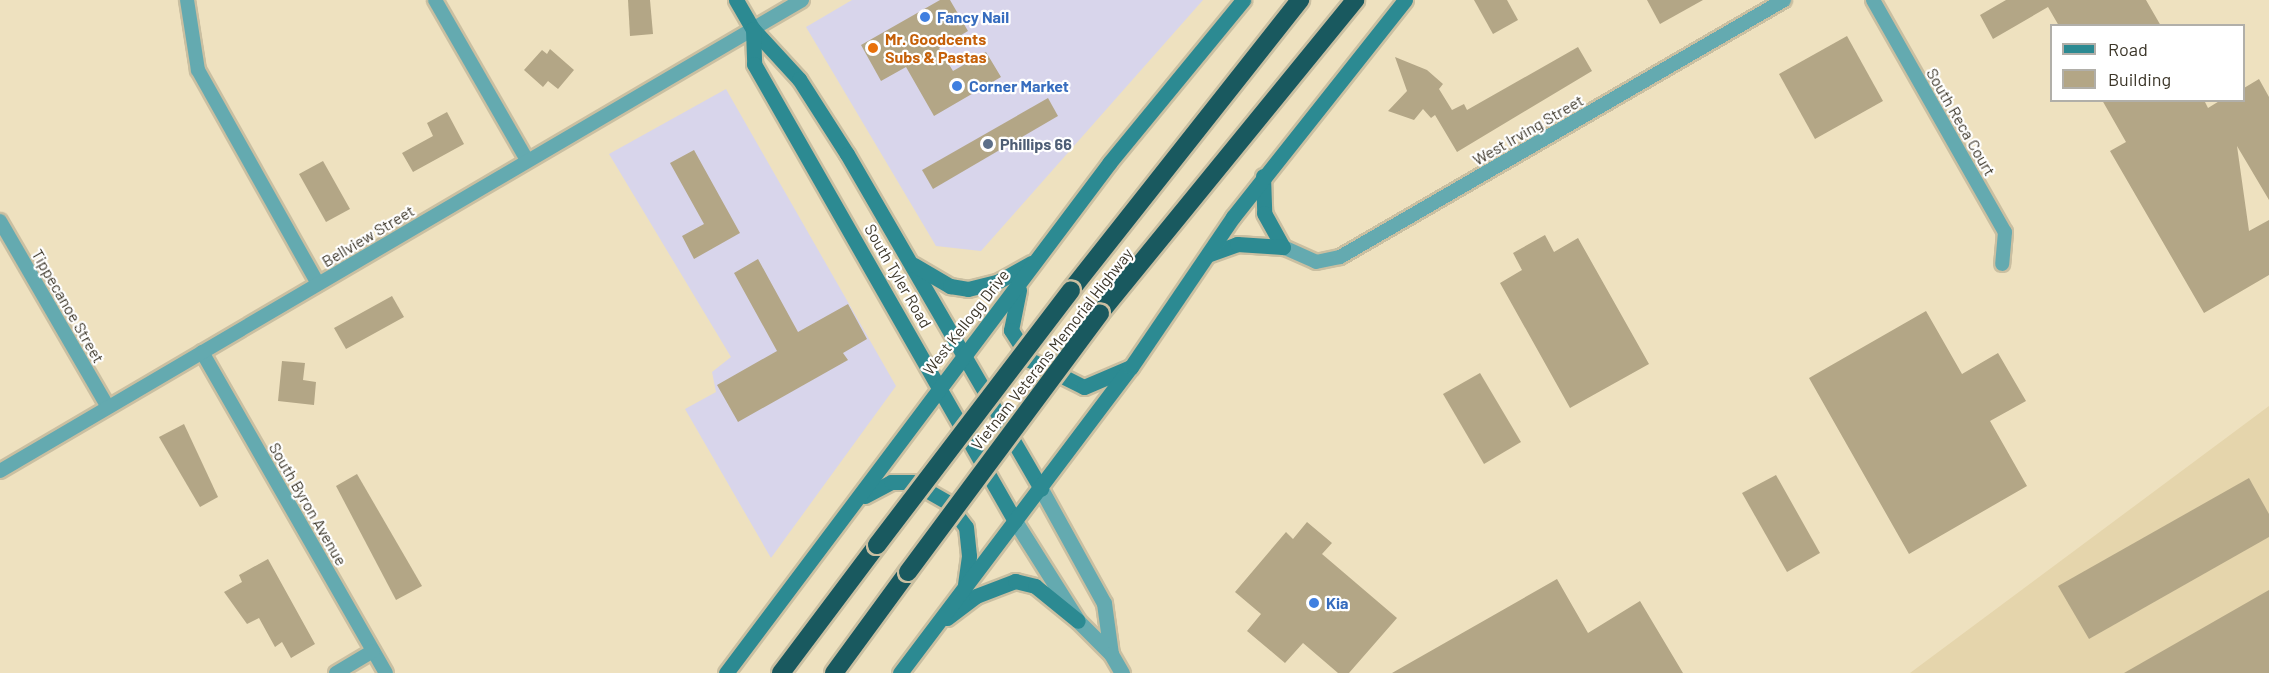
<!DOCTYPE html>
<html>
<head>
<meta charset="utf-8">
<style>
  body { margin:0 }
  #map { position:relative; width:2269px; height:673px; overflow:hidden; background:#eee1bf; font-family:Barlow,sans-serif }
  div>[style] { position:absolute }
  .commercial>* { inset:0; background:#d8d5eb }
  .built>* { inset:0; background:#e5d5ac }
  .building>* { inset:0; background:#b3a686 }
  .roads { filter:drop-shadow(2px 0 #cabfa1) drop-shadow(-2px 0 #cabfa1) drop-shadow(0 2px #cabfa1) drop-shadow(0 -2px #cabfa1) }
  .minor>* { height:14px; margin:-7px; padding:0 7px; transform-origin:7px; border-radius:7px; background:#64aab0 }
  .tertiary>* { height:15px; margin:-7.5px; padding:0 7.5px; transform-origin:7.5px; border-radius:7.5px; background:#64aab0 }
  .secondary>* { height:15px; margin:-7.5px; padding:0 7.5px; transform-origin:7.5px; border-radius:7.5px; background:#2c8a92 }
  .motorway>* { height:18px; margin:-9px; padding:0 9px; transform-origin:9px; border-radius:9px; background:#19595f }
  .bridges { filter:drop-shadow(2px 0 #cabfa1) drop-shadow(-2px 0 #cabfa1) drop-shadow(0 2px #cabfa1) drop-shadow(0 -2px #cabfa1) }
  .motorway-bridge>* { height:18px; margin:-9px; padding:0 9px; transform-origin:9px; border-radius:9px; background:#19595f }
  .dots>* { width:16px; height:16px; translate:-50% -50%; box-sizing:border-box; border:3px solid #fff; border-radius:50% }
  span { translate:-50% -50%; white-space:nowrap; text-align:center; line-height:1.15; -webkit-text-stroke:4.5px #fff; paint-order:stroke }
  .shop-label { font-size:16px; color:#366cbe; font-weight:700 }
  .left { translate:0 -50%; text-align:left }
  .food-label { font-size:16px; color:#c56008; font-weight:700 }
  .street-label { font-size:16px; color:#3c3629 }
  .service-label { font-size:16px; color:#4e5e75; font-weight:700 }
  .legend { position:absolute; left:2050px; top:24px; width:195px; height:78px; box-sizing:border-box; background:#fff; border:2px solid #b1afa9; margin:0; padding:8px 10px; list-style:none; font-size:18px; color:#3c3629 }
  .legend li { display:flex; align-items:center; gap:12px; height:30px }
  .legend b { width:30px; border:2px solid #b1afa9 }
</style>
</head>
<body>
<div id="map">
  <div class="commercial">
    <i style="clip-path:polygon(852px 0,1203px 0,981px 251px,936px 246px,806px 27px)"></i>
    <i style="clip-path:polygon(726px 89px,896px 386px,771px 558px,685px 409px,716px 392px,712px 372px,731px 357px,609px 154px)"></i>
  </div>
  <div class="built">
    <i style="clip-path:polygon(2269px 406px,2269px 673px,1910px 673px)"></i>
  </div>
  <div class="building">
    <i style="clip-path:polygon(628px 0,650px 0,653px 34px,630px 36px)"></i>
    <i style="clip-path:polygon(940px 0,950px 0,968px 31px,939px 48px,953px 71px,986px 52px,1001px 77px,934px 116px,906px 67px,881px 81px,861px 45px)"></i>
    <i style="clip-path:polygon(1474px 0,1507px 0,1518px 20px,1493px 34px)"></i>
    <i style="clip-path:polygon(1647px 0,1703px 0,1660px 24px)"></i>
    <i style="clip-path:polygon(2006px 0,2146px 0,2161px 26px,2059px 26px,2048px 7px,1993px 39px,1980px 15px)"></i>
    <i style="clip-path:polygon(1847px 36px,1883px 101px,1815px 139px,1779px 74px)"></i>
    <i style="clip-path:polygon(1578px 47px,1592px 71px,1457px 152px,1435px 115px,1431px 118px,1423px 109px,1414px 120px,1388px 111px,1407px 91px,1395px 57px,1427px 70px,1443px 84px,1439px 89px,1452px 110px,1464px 104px,1467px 110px)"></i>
    <i style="clip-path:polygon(550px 49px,574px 70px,558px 89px,548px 81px,543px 87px,524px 70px,542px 50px,547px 54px)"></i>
    <i style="clip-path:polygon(2259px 79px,2269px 97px,2269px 200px,2237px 146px,2249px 231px,2269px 220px,2269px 275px,2204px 313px,2110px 151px,2126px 142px,2102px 100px,2204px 100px,2208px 108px,2221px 100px,2244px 100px,2244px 88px)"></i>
    <i style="clip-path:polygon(1048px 98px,1058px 116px,933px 189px,922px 170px)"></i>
    <i style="clip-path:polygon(447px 112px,464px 144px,413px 172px,402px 153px,433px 136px,427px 123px)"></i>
    <i style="clip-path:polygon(694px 150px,740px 233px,694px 259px,682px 236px,704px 224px,670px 163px)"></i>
    <i style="clip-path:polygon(323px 161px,350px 209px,326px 222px,299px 174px)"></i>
    <i style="clip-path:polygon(1545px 235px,1554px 252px,1578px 238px,1649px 364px,1570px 408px,1500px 283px,1522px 270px,1513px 253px)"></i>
    <i style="clip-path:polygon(758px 259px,798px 332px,848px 304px,867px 339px,843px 353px,848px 360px,738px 422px,717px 385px,777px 351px,734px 273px)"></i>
    <i style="clip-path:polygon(392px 296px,404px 317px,346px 349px,334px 328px)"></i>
    <i style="clip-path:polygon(1926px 311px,1962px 374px,1998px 353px,2026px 401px,1990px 421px,2027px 486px,1909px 554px,1809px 378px)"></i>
    <i style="clip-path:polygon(282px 361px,305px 363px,303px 380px,316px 382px,314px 405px,278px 401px)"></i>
    <i style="clip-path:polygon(1480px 373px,1521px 442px,1484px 464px,1443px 394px)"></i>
    <i style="clip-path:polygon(184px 424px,218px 497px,200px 507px,159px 437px)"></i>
    <i style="clip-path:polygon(357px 474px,422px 586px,396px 600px,336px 486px)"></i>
    <i style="clip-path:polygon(1776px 475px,1820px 553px,1787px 572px,1742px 493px)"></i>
    <i style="clip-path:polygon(2249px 478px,2269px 514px,2269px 537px,2089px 639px,2058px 586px)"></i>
    <i style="clip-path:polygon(1307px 522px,1332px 543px,1322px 554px,1397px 618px,1349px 673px,1338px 673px,1303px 643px,1285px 663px,1247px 631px,1261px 614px,1235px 592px,1286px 532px,1293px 539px)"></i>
    <i style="clip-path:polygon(268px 559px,315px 644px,291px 658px,282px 642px,275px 647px,259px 618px,247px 624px,224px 592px,242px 582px,239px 575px)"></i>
    <i style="clip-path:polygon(1557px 579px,1588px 633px,1640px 601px,1683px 673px,1392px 673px)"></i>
    <i style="clip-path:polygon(2269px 590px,2269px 673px,2124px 673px)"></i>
  </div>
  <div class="roads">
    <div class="minor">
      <i style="left:187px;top:0;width:71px;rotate:81.1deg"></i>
      <i style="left:198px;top:70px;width:245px;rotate:60.7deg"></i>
      <i style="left:435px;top:0;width:185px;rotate:60.1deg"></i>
      <i style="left:1873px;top:0;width:267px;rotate:60.4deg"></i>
      <i style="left:2005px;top:232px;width:32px;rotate:95deg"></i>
      <i style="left:0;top:221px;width:215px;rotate:59.9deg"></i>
      <i style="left:1283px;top:247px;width:36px;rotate:24deg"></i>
      <i style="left:1316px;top:262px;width:25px;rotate:-12deg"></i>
      <i style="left:1340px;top:257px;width:513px;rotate:-30.06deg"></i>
      <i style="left:202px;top:352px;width:370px;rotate:60.2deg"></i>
      <i style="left:0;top:471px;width:930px;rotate:-30.42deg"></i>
      <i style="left:336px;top:673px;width:43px;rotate:-30.7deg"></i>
    </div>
    <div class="tertiary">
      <i style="left:1041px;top:489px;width:130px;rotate:61.1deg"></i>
      <i style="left:1104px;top:603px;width:51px;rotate:82.2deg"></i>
      <i style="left:1015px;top:521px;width:118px;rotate:57.8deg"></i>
      <i style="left:1078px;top:621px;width:47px;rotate:45deg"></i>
      <i style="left:1111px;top:654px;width:22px;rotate:60deg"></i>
    </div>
    <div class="secondary">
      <i style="left:736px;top:0;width:34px;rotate:60deg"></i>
      <i style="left:753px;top:29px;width:68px;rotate:47.4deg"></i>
      <i style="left:799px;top:79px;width:89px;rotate:57.4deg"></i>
      <i style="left:847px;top:154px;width:387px;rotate:59.9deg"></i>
      <i style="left:753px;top:29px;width:35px;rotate:88deg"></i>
      <i style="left:754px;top:64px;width:526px;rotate:60.27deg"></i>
      <i style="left:1263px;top:176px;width:37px;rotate:88deg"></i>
      <i style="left:1264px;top:213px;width:39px;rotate:61deg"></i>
      <i style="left:1210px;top:254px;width:29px;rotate:-20deg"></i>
      <i style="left:1237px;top:244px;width:46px;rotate:3.7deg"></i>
      <i style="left:914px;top:265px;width:42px;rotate:30.3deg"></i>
      <i style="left:950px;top:286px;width:18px;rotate:9deg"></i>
      <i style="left:968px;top:289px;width:30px;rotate:-14deg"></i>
      <i style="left:997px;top:282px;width:39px;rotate:-29deg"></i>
      <i style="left:1019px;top:290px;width:41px;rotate:101.3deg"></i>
      <i style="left:1011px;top:330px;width:36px;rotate:58deg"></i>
      <i style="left:1030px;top:360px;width:60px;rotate:26.6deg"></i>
      <i style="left:1084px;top:387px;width:51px;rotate:-23.1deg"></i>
      <i style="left:865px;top:496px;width:30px;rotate:-28deg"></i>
      <i style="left:891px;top:482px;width:21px"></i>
      <i style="left:912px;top:482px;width:40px;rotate:29.7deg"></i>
      <i style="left:947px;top:502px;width:31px;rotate:53deg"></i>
      <i style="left:966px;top:527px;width:29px;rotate:84deg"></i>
      <i style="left:969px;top:556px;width:28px;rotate:98deg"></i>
      <i style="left:947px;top:618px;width:36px;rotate:-37deg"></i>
      <i style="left:976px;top:596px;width:42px;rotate:-21deg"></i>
      <i style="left:1015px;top:581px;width:21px;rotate:14deg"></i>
      <i style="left:1035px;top:586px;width:55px;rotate:39.1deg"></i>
      <i style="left:726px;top:673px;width:639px;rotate:-53.08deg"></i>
      <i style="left:1110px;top:162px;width:210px;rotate:-50.6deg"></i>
      <i style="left:900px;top:673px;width:383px;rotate:-53deg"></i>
      <i style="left:1131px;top:367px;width:181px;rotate:-55.8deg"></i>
      <i style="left:1233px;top:217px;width:277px;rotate:-51.6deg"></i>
    </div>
    <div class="motorway">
      <i style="left:1071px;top:290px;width:370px;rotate:-51.7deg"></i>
      <i style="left:1100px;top:313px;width:404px;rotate:-50.8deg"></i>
      <i style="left:781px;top:673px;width:160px;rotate:-53.1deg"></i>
      <i style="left:834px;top:673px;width:125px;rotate:-53.8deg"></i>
    </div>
  </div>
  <div class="bridges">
    <div class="motorway-bridge">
      <i style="left:877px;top:545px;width:320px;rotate:-52.7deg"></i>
      <i style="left:908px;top:572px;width:322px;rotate:-53.4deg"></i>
    </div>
  </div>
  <div class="dots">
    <i style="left:925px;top:17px;background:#3f7fe0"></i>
    <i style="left:873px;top:48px;background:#e8710a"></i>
    <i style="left:957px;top:86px;background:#3f7fe0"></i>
    <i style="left:988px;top:144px;background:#5c6f8a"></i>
    <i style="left:1314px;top:603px;background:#3f7fe0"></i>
  </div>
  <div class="shop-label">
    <span class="left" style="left:937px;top:17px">Fancy Nail</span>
    <span class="left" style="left:969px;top:86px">Corner Market</span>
    <span class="left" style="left:1326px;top:603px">Kia</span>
  </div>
  <div class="food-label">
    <span class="left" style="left:885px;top:48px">Mr. Goodcents<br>Subs &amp; Pastas</span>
  </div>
  <div class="street-label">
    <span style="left:1961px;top:122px;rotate:60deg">South Reca Court</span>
    <span style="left:1528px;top:130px;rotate:-30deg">West Irving Street</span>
    <span style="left:368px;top:236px;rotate:-31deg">Bellview Street</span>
    <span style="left:898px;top:276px;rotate:60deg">South Tyler Road</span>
    <span style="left:68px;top:306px;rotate:60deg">Tippecanoe Street</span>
    <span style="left:966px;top:322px;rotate:-52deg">West Kellogg Drive</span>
    <span style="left:1052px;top:349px;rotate:-52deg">Vietnam Veterans Memorial Highway</span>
    <span style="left:308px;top:504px;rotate:60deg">South Byron Avenue</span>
  </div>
  <div class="service-label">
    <span class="left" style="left:1000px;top:144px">Phillips 66</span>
  </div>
  <ul class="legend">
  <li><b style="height:8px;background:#2c8a92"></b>Road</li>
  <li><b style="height:16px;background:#b3a686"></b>Building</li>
  </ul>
</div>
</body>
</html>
